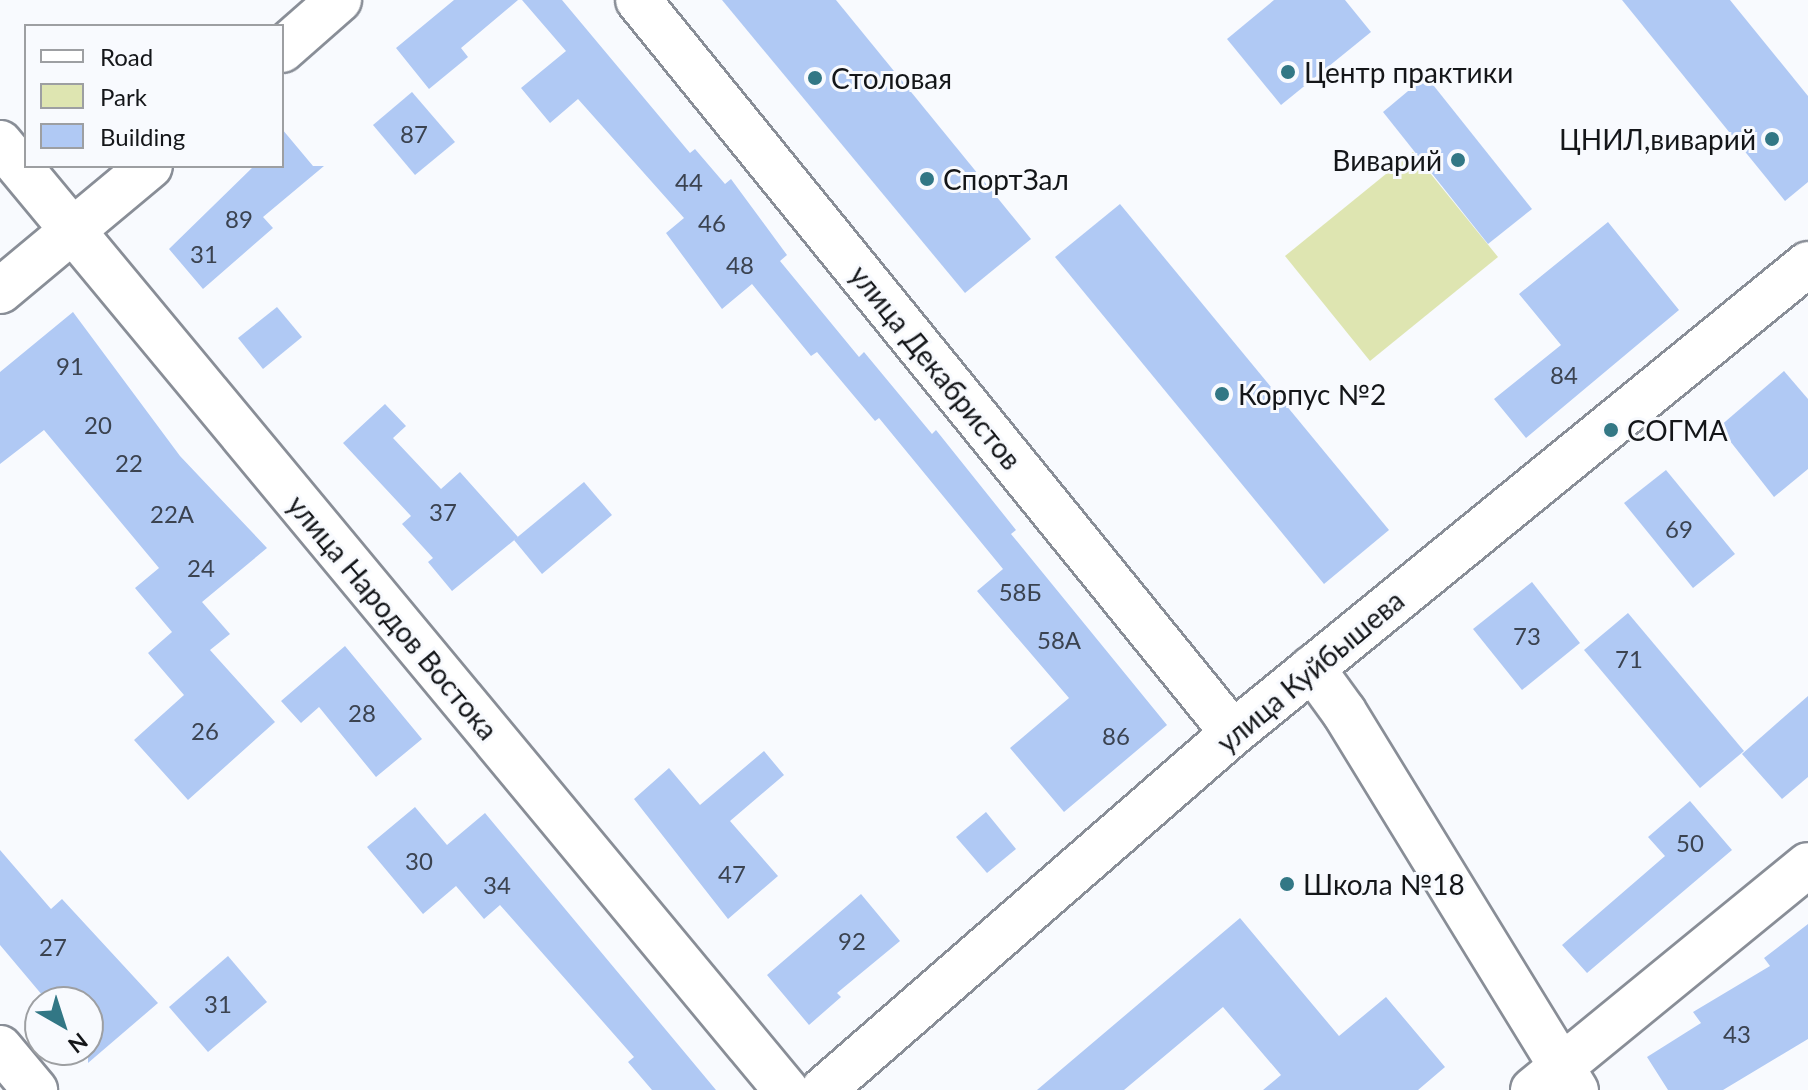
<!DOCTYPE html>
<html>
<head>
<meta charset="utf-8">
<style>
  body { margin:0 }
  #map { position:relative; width:1808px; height:1090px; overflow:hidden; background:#f8fafe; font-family:Lato,sans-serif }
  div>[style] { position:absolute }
  .green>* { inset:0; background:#dee5b1 }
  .building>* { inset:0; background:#b0c9f4 }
  .roads { filter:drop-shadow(2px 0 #898e97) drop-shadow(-2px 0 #898e97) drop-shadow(0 2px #898e97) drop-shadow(0 -2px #898e97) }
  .minor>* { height:44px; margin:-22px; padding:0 22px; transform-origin:22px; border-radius:22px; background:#fff }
  .dots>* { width:22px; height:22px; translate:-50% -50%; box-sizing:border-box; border:4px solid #f8fafe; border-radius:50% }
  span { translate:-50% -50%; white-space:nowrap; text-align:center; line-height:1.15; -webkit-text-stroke:6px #f8fafe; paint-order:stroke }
  .number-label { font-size:24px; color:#3b4350 }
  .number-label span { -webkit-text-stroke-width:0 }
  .poi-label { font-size:28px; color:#141619 }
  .left { translate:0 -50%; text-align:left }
  .right { translate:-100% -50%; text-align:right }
  .street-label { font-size:28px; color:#141619 }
  .legend { position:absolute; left:24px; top:24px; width:260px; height:144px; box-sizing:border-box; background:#f8fafe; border:2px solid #9d9fa2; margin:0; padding:10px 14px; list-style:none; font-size:24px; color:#141619 }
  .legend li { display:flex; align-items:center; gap:16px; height:40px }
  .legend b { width:40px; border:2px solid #9d9fa2 }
  .north { position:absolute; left:24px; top:986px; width:80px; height:80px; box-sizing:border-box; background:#f8fafe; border:2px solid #9d9fa2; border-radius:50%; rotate:141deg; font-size:22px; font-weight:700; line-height:32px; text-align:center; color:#141619 }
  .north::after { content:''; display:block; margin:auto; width:28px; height:36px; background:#327785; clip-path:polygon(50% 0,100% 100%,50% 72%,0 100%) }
</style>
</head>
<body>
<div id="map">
  <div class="green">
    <i style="clip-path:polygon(1413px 152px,1498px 257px,1370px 361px,1285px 256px)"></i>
  </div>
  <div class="building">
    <i style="clip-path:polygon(454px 0,518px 0,461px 48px,468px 57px,429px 89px,396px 48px)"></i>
    <i style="clip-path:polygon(522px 0,562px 0,690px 153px,695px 149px,725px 184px,731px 179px,787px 255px,780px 261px,859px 357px,864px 352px,932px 434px,936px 430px,1016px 530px,1011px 534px,1167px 725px,1064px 812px,1010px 748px,1069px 698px,977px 591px,1003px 569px,879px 418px,875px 421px,817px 352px,811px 356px,752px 284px,722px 309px,666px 233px,684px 218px,578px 99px,550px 123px,521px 88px,566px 51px)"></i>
    <i style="clip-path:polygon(722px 0,836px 0,1031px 239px,965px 293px)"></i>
    <i style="clip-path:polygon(1274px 0,1345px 0,1371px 32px,1281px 105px,1227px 39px)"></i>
    <i style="clip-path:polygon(1622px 0,1730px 0,1808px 96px,1808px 182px,1785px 201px)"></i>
    <i style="clip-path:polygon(1426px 76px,1532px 209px,1488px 244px,1383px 112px)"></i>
    <i style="clip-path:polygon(412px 92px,455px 142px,415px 175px,373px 125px)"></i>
    <i style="clip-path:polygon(282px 129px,313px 166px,324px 166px,263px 217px,273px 228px,203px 289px,169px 249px,254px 166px,282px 166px)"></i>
    <i style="clip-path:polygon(1120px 204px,1389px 530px,1324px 584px,1055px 257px)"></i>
    <i style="clip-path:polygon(1608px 222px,1679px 310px,1526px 438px,1494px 399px,1561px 345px,1519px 294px)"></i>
    <i style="clip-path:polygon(277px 307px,302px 337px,263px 369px,238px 338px)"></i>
    <i style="clip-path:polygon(73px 312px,180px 456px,267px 548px,202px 602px,230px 634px,210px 650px,275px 722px,188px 800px,134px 740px,184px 695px,148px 653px,172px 632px,135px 588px,159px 568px,44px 430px,0 464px,0 372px)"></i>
    <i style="clip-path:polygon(1784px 371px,1808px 399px,1808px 469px,1774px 497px,1719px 427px)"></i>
    <i style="clip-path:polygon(385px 404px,406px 426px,393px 438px,441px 489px,460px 472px,518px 537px,452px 591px,428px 562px,433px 558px,402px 524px,411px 516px,343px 443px)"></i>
    <i style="clip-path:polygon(1666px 470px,1735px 554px,1693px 588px,1624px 503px)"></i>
    <i style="clip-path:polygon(584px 482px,612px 515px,542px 574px,514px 540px)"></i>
    <i style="clip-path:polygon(1532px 582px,1580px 643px,1522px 690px,1473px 629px)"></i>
    <i style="clip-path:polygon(1628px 613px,1744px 751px,1700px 788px,1584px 650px)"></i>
    <i style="clip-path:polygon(345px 646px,422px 739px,376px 777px,319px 707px,301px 723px,281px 701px)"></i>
    <i style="clip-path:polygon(1808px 696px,1808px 777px,1782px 799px,1742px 754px)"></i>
    <i style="clip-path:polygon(764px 751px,784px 775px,730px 821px,778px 876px,728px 919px,634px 799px,669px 768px,700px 805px)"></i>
    <i style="clip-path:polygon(1690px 801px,1732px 850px,1587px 973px,1562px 945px,1665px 856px,1648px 837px)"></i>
    <i style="clip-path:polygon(415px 807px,447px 845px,485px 813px,716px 1090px,652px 1090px,628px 1062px,634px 1057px,500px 905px,484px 919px,456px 886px,423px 914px,367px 847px)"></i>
    <i style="clip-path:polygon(986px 812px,1016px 849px,987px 873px,956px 837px)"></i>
    <i style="clip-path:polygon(0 850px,51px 909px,62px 899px,158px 1003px,88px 1063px,88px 1002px,48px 1002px,0 945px)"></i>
    <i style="clip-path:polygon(861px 894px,900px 941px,837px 993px,841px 997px,809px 1025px,767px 975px)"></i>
    <i style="clip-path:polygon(1240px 918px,1339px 1036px,1386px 997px,1445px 1067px,1418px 1090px,1263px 1090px,1281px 1075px,1223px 1007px,1124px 1090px,1037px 1090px)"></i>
    <i style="clip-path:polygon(1808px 924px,1808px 1039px,1723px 1090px,1668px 1090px,1647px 1057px,1701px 1023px,1693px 1012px,1770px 966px,1764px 958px)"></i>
    <i style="clip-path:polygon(228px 956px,267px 1002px,208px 1052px,169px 1007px)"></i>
  </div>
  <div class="roads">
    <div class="minor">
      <i style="left:638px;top:0;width:944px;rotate:50.93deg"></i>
      <i style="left:282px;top:50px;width:76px;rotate:-41.3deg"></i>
      <i style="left:0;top:143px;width:1231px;rotate:50.31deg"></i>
      <i style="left:0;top:291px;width:195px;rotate:-39.8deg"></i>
      <i style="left:1312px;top:668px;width:54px;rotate:54deg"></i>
      <i style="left:1344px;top:712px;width:444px;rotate:58.5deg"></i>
      <i style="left:0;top:1048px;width:55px;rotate:50.2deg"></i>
      <i style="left:823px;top:1090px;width:544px;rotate:-41.05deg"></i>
      <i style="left:1233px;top:733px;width:742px;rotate:-39.2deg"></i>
      <i style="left:1533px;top:1090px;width:355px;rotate:-39.3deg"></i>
    </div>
  </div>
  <div class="dots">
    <i style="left:1288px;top:72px;background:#327785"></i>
    <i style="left:815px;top:78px;background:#327785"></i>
    <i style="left:1772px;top:139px;background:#327785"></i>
    <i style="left:1458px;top:160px;background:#327785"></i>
    <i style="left:927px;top:179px;background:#327785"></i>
    <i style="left:1222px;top:394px;background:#327785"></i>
    <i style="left:1611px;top:430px;background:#327785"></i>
    <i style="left:1287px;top:884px;background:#327785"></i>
  </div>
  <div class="number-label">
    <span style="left:414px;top:134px">87</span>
    <span style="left:689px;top:182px">44</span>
    <span style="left:239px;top:219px">89</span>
    <span style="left:712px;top:223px">46</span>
    <span style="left:204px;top:254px">31</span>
    <span style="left:740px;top:265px">48</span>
    <span style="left:70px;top:366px">91</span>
    <span style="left:1564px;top:375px">84</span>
    <span style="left:98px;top:425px">20</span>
    <span style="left:129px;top:463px">22</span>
    <span style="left:443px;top:512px">37</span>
    <span style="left:172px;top:514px">22А</span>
    <span style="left:1679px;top:529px">69</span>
    <span style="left:201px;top:568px">24</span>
    <span style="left:1020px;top:592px">58Б</span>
    <span style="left:1527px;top:636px">73</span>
    <span style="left:1059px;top:640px">58А</span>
    <span style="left:1629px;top:659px">71</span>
    <span style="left:362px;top:713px">28</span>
    <span style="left:205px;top:731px">26</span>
    <span style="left:1116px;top:736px">86</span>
    <span style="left:1690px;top:843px">50</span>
    <span style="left:419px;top:861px">30</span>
    <span style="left:732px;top:874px">47</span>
    <span style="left:497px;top:885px">34</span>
    <span style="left:852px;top:941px">92</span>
    <span style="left:53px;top:947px">27</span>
    <span style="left:218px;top:1004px">31</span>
    <span style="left:1737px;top:1034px">43</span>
  </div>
  <div class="poi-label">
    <span class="left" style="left:1304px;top:72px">Центр практики</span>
    <span class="left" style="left:831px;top:78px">Столовая</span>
    <span class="right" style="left:1756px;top:139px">ЦНИЛ,виварий</span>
    <span class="right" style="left:1442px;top:160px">Виварий</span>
    <span class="left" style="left:943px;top:179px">СпортЗал</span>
    <span class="left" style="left:1238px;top:394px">Корпус №2</span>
    <span class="left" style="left:1627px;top:430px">СОГМА</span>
    <span class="left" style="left:1303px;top:884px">Школа №18</span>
  </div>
  <div class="street-label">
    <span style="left:936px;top:367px;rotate:51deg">улица Декабристов</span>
    <span style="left:393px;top:617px;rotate:50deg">улица Народов Востока</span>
    <span style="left:1310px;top:671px;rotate:-40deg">улица Куйбышева</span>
  </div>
  <ul class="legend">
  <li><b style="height:10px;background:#fff"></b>Road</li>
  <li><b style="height:22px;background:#dee5b1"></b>Park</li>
  <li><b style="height:22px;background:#b0c9f4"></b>Building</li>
  </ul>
  <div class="north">N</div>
</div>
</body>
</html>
